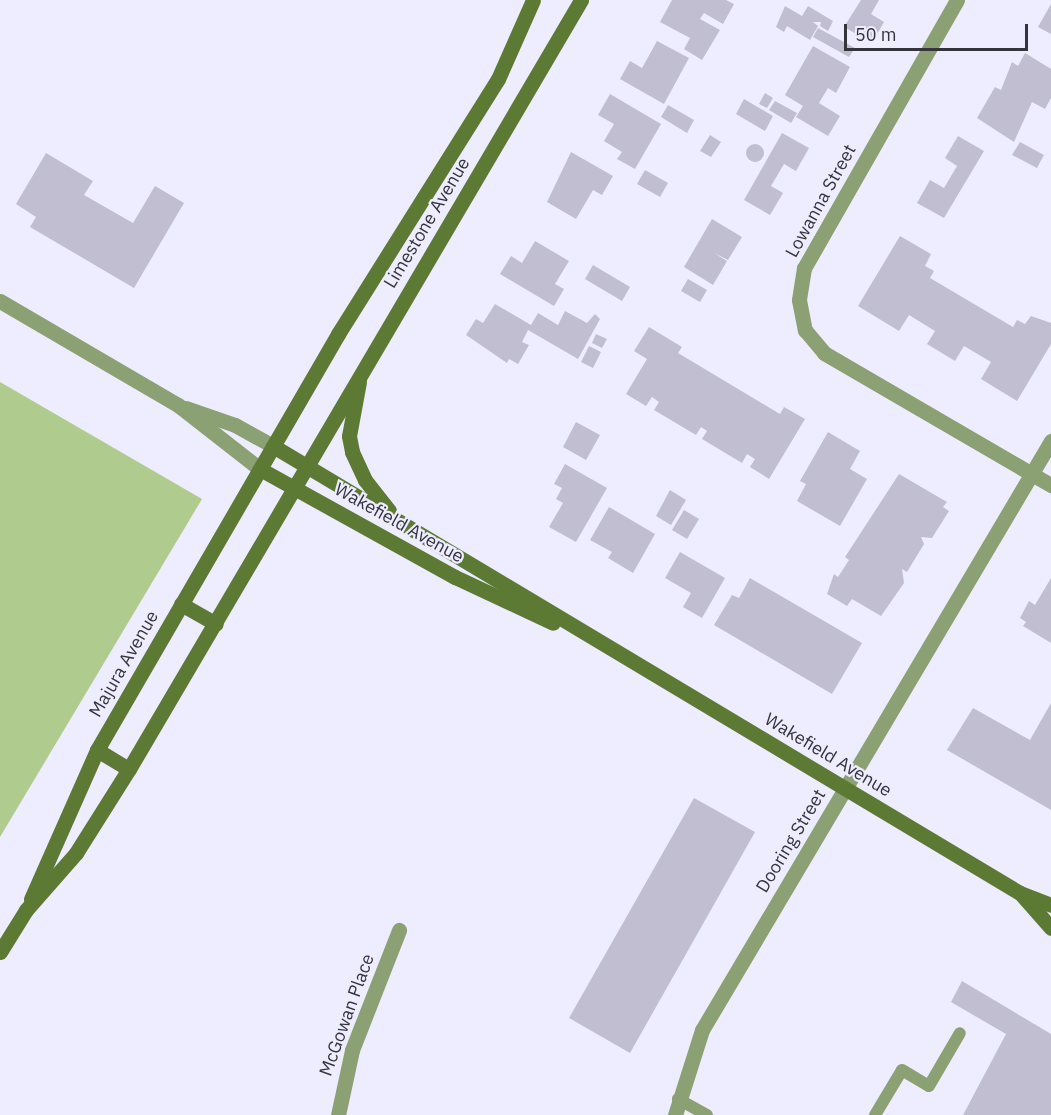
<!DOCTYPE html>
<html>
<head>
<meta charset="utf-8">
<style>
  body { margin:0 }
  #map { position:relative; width:1051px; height:1115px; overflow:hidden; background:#eeecff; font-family:"IBM Plex Sans",sans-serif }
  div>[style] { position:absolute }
  .green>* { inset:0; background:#afcb8e }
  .building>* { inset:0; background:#c1bed1 }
  .round { border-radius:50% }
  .lane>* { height:12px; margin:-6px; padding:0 6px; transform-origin:6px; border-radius:6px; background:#8ba073 }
  .street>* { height:15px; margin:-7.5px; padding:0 7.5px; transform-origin:7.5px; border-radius:7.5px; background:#8ba073 }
  .secondary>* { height:15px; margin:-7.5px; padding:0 7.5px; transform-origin:7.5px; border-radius:7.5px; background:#5d7a35 }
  span { translate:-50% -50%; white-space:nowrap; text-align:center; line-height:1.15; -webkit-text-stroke:4.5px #eeecff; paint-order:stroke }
  .street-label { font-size:18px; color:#35343b }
  .scale { position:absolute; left:844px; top:24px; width:184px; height:27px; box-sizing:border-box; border:3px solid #35343b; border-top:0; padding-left:8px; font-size:18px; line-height:21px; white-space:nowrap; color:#35343b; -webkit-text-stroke:4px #eeecff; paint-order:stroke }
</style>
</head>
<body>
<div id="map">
  <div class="green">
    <i style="clip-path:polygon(0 382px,202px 499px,0 837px)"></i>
  </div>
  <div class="building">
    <i style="clip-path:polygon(672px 0,726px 0,734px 4px,723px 24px,704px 13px,700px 19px,720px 30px,702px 60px,684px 49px,690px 38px,660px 22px)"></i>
    <i style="clip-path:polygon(861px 0,879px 0,871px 14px,884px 22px,872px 43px,844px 27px)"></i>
    <i style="clip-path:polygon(1051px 4px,1051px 34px,1038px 27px)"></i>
    <i style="clip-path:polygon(785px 6px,802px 16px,808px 6px,833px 21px,828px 31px,820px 26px,821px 22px,813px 22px,818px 26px,810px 40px,787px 26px,784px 32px,776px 27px)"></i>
    <i style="clip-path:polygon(818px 28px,855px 48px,849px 57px,813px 37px)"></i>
    <i style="clip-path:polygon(657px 41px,689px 58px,664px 104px,620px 79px,630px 61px,642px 68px)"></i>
    <i style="clip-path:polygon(813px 46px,850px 67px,836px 93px,828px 88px,819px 103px,840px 116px,828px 136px,796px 117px,803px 106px,785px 95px)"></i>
    <i style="clip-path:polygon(1025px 53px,1051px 69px,1051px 98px,1045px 109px,1032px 102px,1014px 142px,977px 118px,995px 87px,1001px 90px,1012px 62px,1018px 66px)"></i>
    <i style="clip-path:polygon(765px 93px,773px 98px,767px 108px,759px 104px)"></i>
    <i style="clip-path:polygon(610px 94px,661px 124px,635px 169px,617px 159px,622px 152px,604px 141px,614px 124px,598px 115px)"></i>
    <i style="clip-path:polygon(744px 99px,773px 116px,765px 131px,736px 114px)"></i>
    <i style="clip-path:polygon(775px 101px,797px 113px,791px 123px,769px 110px)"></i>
    <i style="clip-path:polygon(668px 105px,694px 120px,687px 133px,661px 117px)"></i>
    <i style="clip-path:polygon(782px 133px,809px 148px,796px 171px,784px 164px,771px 186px,783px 193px,770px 215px,744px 200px)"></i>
    <i style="clip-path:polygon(710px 135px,721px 142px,711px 157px,700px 151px)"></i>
    <i style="clip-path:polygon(958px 136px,984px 151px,944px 218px,917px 203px,930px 180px,944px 188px,957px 166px,945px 158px)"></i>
    <i style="clip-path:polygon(1020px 142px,1044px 155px,1037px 168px,1012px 155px)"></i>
    <i class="round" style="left:746px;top:144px;width:18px;height:18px"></i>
    <i style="clip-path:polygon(571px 152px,613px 176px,602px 195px,593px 190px,576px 219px,547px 202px)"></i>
    <i style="clip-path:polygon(46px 153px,93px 181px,84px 195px,133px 223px,155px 186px,184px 203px,134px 288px,30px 227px,36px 217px,16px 204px)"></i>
    <i style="clip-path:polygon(645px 170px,668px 183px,660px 197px,637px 184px)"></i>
    <i style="clip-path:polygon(712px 219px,742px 237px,728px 260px,714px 253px,727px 261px,713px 285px,684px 267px)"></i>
    <i style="clip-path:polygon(900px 236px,931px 254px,925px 266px,934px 271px,930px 278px,1013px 327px,1017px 320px,1025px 324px,1031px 316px,1051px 323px,1051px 344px,1017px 401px,981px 379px,991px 362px,964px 346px,955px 361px,927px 344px,935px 331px,909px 315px,899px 331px,858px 306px)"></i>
    <i style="clip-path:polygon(535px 241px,569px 261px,555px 284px,564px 289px,554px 306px,500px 274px,511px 256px,522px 263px)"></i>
    <i style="clip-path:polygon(593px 265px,630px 287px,622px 301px,585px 279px)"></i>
    <i style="clip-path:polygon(688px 279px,707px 290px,700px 302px,681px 291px)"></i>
    <i style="clip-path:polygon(495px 304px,531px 325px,538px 313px,558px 325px,565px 311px,587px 323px,595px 314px,600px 319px,578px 359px,528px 330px,522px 342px,529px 345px,518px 364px,509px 359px,507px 363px,466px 335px,476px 319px,483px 323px)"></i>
    <i style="clip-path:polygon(649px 327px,682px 347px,678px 353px,780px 414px,784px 407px,805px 419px,769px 479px,750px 467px,755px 459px,747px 454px,742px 463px,702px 439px,707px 431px,701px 427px,696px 435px,654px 410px,659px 402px,652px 397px,646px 406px,626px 394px,647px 359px,634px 351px)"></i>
    <i style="clip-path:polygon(596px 334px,607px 339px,602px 348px,592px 343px)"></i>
    <i style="clip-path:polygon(589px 346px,601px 352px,593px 368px,581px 362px)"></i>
    <i style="clip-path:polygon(576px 422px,600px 435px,586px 460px,563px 447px)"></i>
    <i style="clip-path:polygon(828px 432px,860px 451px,850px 469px,867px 479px,840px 526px,797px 501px,806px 484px,800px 481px)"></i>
    <i style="clip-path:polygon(565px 464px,607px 488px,576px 542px,549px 527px,563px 503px,556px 499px,562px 488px,554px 484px)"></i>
    <i style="clip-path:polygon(899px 474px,947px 502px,943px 507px,949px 511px,932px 538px,921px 537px,924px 544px,907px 572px,902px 569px,904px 583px,881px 616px,852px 599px,847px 606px,827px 594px,834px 574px,838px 577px,849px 560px,845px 557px)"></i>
    <i style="clip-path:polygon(670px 490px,686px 500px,671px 525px,656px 516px)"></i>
    <i style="clip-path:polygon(609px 507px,655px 534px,633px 573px,608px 558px,612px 552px,590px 540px)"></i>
    <i style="clip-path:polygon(684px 510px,699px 519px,687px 539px,672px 530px)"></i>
    <i style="clip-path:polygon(680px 552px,725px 578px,702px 618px,683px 607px,691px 593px,665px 578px)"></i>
    <i style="clip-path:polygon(750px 578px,862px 643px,832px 694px,714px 625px,732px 595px,739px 598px)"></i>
    <i style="clip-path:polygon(1051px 578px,1051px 643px,1023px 626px,1026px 622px,1020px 618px,1029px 601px,1035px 605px)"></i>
    <i style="clip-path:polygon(1051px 703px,1051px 810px,947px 750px,973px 708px,1030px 740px)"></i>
    <i style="clip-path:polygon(694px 798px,755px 832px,630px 1053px,569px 1018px)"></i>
    <i style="clip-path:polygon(962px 981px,1051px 1034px,1051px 1115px,963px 1115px,1006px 1034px,951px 1002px)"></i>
  </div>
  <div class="lane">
    <i style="left:678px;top:1099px;width:33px;rotate:29deg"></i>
    <i style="left:875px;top:1115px;width:52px;rotate:-59deg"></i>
    <i style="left:902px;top:1070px;width:31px;rotate:31deg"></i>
    <i style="left:929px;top:1086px;width:61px;rotate:-59.7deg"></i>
  </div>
  <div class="street">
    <i style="left:957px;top:0;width:309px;rotate:119.7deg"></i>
    <i style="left:804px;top:268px;width:32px;rotate:99deg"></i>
    <i style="left:799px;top:300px;width:31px;rotate:79deg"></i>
    <i style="left:805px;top:330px;width:30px;rotate:50deg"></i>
    <i style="left:824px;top:353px;width:263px;rotate:30.2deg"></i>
    <i style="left:0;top:301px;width:206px;rotate:30.3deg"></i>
    <i style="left:178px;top:405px;width:104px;rotate:38deg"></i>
    <i style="left:186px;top:408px;width:52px;rotate:19.1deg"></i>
    <i style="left:235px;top:425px;width:43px;rotate:28.9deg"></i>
    <i style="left:338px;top:1115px;width:66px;rotate:-77.8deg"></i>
    <i style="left:352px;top:1050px;width:129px;rotate:-68.6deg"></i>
    <i style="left:675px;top:1115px;width:89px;rotate:-72.4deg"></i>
    <i style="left:702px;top:1030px;width:685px;rotate:-59.35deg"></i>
  </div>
  <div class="secondary">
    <i style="left:359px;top:382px;width:55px;rotate:100.5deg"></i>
    <i style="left:349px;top:436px;width:16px;rotate:79deg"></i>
    <i style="left:352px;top:452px;width:31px;rotate:65deg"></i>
    <i style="left:365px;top:480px;width:39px;rotate:52deg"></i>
    <i style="left:273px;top:446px;width:871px;rotate:30.9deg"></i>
    <i style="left:1020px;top:893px;width:33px;rotate:21deg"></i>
    <i style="left:260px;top:469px;width:223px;rotate:29deg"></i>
    <i style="left:455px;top:577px;width:108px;rotate:25.1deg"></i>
    <i style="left:181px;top:604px;width:40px;rotate:29.7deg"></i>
    <i style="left:97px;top:750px;width:37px;rotate:31deg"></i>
    <i style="left:1022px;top:895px;width:44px;rotate:48.7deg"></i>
    <i style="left:31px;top:899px;width:163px;rotate:-66.1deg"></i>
    <i style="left:97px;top:750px;width:481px;rotate:-59.9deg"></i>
    <i style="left:338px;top:334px;width:301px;rotate:-57.9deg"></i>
    <i style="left:498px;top:79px;width:86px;rotate:-66.1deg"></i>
    <i style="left:0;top:952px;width:49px;rotate:-58.2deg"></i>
    <i style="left:26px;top:910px;width:76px;rotate:-48.7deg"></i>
    <i style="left:76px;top:853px;width:99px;rotate:-57.8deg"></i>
    <i style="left:129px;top:769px;width:892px;rotate:-59.55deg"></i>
  </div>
  <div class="street-label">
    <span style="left:821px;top:201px;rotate:-61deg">Lowanna Street</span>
    <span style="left:427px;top:223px;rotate:-59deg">Limestone Avenue</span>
    <span style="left:399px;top:523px;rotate:29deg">Wakefield Avenue</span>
    <span style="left:124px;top:664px;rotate:-60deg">Majura Avenue</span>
    <span style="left:828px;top:755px;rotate:31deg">Wakefield Avenue</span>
    <span style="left:791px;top:841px;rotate:-59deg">Dooring Street</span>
    <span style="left:347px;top:1015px;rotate:-70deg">McGowan Place</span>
  </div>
  <div class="scale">50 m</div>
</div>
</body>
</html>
